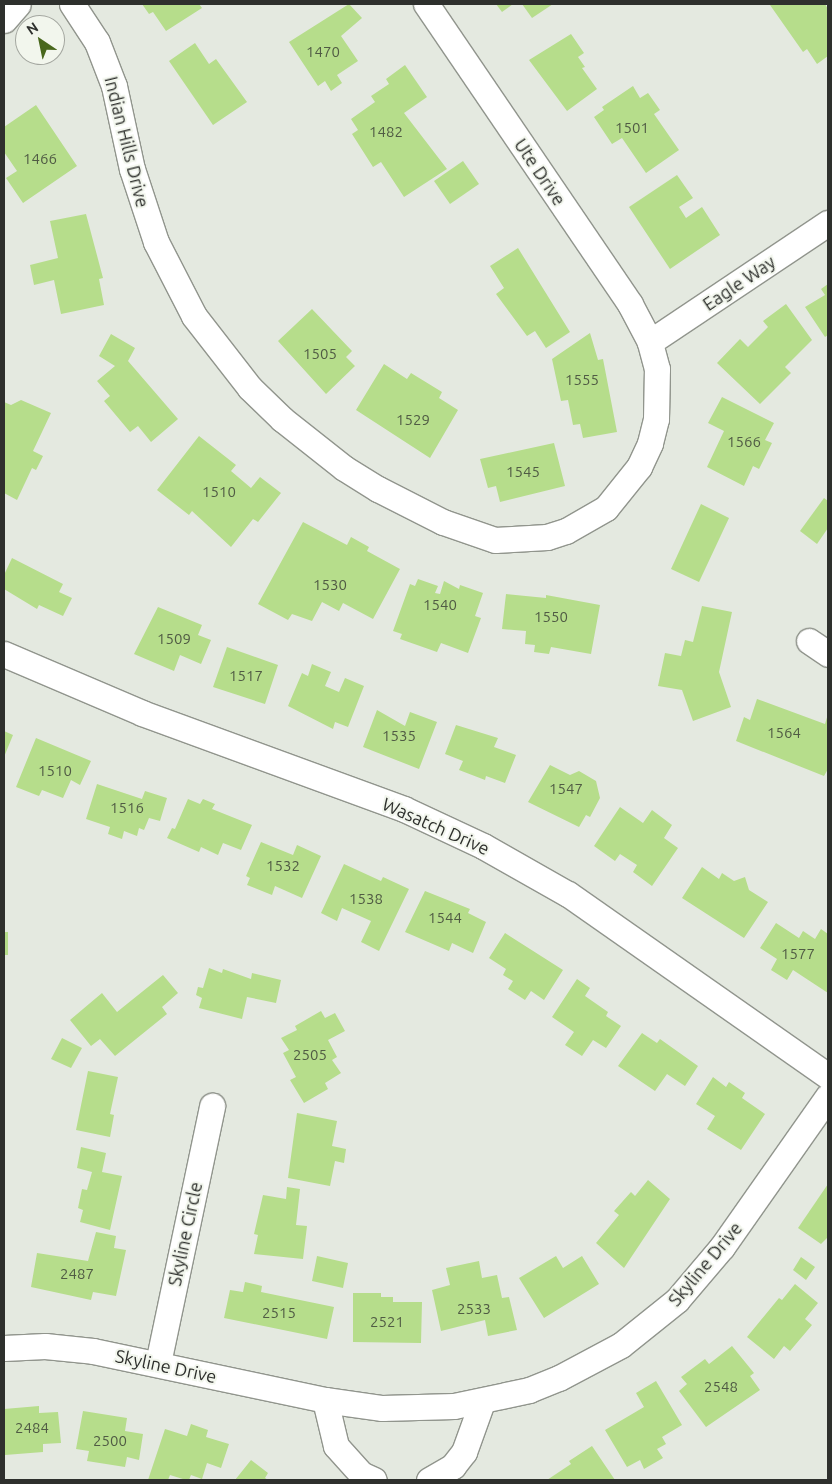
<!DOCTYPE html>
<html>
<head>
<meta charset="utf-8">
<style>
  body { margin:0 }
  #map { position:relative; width:832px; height:1484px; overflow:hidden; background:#e4e9e0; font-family:Ubuntu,sans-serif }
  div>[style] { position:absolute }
  .building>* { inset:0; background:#b6dd8b }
  .roads { filter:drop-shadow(1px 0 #91958d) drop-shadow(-1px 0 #91958d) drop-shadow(0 1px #91958d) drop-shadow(0 -1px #91958d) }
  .minor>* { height:25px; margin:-12.5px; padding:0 12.5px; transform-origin:12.5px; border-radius:12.5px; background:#fff }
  span { translate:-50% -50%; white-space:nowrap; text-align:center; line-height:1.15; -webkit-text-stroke:4px #f2f6ed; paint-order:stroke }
  .number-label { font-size:15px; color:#505b44 }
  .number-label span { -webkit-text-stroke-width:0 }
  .street-label { font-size:18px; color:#2e302d }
  .frame { position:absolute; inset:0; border:5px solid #2e302d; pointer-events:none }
  .north { position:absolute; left:15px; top:15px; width:50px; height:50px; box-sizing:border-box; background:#f2f6ed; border:1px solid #a4a7a0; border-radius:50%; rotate:326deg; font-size:14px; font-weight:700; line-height:20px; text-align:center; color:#2e302d }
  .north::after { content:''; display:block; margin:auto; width:18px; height:22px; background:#48671c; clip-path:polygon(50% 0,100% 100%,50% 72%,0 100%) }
</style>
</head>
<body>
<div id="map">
  <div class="building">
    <i style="clip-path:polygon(142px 4px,199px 4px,202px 8px,166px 31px,153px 12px,149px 14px)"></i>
    <i style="clip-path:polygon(349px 4px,362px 18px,341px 36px,358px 61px,337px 75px,342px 83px,331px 91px,325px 81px,318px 86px,289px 42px)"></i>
    <i style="clip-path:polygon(496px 4px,513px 4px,502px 12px)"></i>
    <i style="clip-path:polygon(522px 4px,553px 4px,532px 18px)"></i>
    <i style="clip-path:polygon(825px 4px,828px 9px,828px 56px,817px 64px,807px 49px,803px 52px,770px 5px)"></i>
    <i style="clip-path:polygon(571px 34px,584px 53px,578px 57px,585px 67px,582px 68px,597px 89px,567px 111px,529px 60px)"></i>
    <i style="clip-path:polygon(195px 43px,209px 64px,216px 59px,247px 102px,213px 125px,169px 61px)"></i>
    <i style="clip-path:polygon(405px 65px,427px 97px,404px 113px,447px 169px,404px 197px,381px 162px,373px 167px,352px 134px,358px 130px,351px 119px,375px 102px,371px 96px,389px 84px,386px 79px)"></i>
    <i style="clip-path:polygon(633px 86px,640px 98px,648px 93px,660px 110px,654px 114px,679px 150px,646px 173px,622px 138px,612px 144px,594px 117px,604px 110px,602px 107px)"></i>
    <i style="clip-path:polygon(36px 105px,77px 166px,23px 203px,6px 178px,17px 171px,4px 152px,4px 127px)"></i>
    <i style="clip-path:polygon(463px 161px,479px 184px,450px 204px,434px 181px)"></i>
    <i style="clip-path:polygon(677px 175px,693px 198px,679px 207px,686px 218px,702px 207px,720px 235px,670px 269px,629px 207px)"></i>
    <i style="clip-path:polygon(86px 214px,103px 278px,99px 279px,104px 305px,61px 314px,54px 280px,34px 285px,30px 265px,58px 258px,50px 221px)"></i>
    <i style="clip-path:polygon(518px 248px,570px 332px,546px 348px,535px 331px,527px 336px,496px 294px,504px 288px,490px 266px)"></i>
    <i style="clip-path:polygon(828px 284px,828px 335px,825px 337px,805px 307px,825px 295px,821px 289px)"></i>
    <i style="clip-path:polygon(786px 304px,812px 340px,785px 367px,791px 373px,760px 404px,717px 363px,740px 339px,748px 347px,768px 327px,763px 321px)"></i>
    <i style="clip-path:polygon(312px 309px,352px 351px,346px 357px,355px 366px,326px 394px,278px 341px)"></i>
    <i style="clip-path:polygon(590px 333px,598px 360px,603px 359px,617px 432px,583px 438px,580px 424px,573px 425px,568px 400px,561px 401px,552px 359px)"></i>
    <i style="clip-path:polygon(111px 334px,135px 348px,128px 361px,178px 419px,151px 442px,138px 426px,130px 432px,104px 401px,110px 396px,97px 381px,115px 366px,99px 356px)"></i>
    <i style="clip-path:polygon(384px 364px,407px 379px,411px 373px,442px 392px,439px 398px,458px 410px,430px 458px,356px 410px)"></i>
    <i style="clip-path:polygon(722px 397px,774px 423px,765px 440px,772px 443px,759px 469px,753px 466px,744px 486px,707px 467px,724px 431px,708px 423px)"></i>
    <i style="clip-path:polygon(21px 400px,51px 413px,33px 451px,43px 456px,36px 470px,32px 468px,17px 500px,4px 493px,4px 402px,11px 405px)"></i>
    <i style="clip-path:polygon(199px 436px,236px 465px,231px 471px,251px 488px,260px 477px,281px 493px,258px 522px,253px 519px,231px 547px,192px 511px,189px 515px,157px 490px)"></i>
    <i style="clip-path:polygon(554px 443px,565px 486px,500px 502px,496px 486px,488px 488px,480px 459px)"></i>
    <i style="clip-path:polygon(824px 498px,828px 501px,828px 528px,817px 544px,800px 531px)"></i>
    <i style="clip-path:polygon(701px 504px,729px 518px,699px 582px,671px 569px)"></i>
    <i style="clip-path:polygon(303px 522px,347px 545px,351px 537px,369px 547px,367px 551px,400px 569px,373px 619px,343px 603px,339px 611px,322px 602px,312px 621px,292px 614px,288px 620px,258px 604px)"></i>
    <i style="clip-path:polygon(12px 558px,63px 584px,59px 592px,72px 598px,63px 616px,39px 605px,37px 609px,4px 589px,4px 575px)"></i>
    <i style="clip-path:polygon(418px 579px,438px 586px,435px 593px,440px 594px,444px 581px,459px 589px,460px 585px,483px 593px,475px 616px,481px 618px,468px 653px,441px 643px,437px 652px,400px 639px,402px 634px,393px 631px,410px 584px,415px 586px)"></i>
    <i style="clip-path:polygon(506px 594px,546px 598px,546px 595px,600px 605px,591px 654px,551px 647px,549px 654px,534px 652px,535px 645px,525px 644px,526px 631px,502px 629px)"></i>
    <i style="clip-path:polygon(702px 606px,732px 612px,719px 672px,731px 707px,693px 721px,682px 690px,658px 686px,665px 653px,681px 656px,685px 640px,693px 642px)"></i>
    <i style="clip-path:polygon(158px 607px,202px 625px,198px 635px,211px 640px,201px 664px,180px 655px,174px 671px,134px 654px)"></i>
    <i style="clip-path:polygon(227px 647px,278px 665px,265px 704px,213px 687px)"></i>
    <i style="clip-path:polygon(312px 664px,331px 672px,325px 686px,339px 692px,345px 678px,364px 686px,348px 727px,335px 722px,333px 729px,288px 706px,302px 673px,308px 676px)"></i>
    <i style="clip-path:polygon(757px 699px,825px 724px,828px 714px,828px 769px,824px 776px,736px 741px,744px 717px,750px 720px)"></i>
    <i style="clip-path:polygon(377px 710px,405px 726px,410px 712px,437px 722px,419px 769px,363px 747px)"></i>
    <i style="clip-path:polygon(456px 725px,498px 738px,494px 747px,516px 755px,505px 783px,486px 776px,485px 780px,459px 770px,463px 761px,445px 754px)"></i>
    <i style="clip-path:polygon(4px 731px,13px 735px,4px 757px)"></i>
    <i style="clip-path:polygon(36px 738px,91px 761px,80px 785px,71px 780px,63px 798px,42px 790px,39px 796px,16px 787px)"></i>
    <i style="clip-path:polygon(550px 765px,570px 775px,579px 771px,596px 781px,600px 798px,590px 817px,586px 815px,579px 827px,528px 802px)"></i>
    <i style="clip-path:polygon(97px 784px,142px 799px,145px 791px,167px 798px,160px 821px,149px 818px,144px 830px,139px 828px,137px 836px,124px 831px,122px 839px,108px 834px,110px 827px,86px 819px)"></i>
    <i style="clip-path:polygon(188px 799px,200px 804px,203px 799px,215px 804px,212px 809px,252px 825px,241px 850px,223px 843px,218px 855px,201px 847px,199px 852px,167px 838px,172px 828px,175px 829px)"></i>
    <i style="clip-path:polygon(620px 807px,643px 823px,652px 810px,672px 825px,664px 838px,678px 848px,652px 886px,633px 872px,637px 865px,620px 854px,615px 861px,594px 846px)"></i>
    <i style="clip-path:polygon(261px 842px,293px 855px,297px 845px,321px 856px,302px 898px,275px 886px,272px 895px,247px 885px,250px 878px,246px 876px)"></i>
    <i style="clip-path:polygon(344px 864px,381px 881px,383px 877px,409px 889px,379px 951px,361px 942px,371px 921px,342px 908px,337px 921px,321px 913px)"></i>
    <i style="clip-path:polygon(702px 867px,719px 879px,722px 873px,734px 881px,745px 877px,749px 890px,768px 902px,744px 938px,682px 898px)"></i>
    <i style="clip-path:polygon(425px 891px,470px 909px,468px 913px,486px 922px,473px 953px,452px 943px,449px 951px,405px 932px)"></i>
    <i style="clip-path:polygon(776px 923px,799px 938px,803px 931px,815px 939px,821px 929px,828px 934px,828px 993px,793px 970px,787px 980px,771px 970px,777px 959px,760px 948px)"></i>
    <i style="clip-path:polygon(4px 932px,8px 932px,8px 955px,4px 955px)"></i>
    <i style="clip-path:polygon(505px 933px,563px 970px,544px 1000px,531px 991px,525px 1000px,508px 989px,513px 981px,503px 975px,506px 969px,489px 958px)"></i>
    <i style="clip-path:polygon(209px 968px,222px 973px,223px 969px,251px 979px,252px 973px,281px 980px,276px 1003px,247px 997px,242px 1019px,199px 1008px,202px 998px,196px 995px,198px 987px,203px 988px)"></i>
    <i style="clip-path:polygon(163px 975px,178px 993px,162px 1007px,167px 1014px,115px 1056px,100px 1039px,91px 1046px,70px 1020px,102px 993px,117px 1012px)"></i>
    <i style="clip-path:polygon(577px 979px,590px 988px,585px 996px,608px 1012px,606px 1016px,621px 1026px,606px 1048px,593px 1040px,582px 1056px,565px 1045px,574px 1032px,552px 1017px)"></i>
    <i style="clip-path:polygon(321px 1011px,325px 1018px,335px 1013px,345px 1031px,328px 1040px,337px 1057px,332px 1060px,341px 1073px,325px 1083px,328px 1089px,304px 1103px,290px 1080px,296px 1077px,283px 1053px,289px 1050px,281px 1038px,297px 1030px,295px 1026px)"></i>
    <i style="clip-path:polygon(642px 1033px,657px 1043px,660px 1039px,698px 1066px,685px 1086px,667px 1074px,655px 1091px,618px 1066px)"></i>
    <i style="clip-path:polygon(62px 1038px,82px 1048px,71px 1068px,51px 1059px)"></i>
    <i style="clip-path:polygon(88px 1071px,118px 1077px,110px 1114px,114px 1115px,110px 1137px,76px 1130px)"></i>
    <i style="clip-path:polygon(713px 1077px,726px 1087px,729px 1082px,745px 1093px,742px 1098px,765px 1114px,741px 1150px,707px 1129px,715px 1116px,696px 1104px)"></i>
    <i style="clip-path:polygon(297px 1113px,337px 1121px,332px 1146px,346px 1149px,344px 1163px,335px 1161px,330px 1186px,288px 1178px)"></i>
    <i style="clip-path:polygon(81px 1147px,106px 1153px,102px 1172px,122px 1176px,110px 1230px,80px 1222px,83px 1210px,78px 1208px,82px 1189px,87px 1190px,92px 1172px,77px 1168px)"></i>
    <i style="clip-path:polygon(648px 1180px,670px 1199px,624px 1268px,596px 1243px,619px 1215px,614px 1211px,631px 1192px,635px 1196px)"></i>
    <i style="clip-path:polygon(828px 1184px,828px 1237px,821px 1244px,798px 1228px)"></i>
    <i style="clip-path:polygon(287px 1187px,300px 1189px,296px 1225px,307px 1226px,303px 1259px,254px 1254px,258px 1235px,254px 1234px,263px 1195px,286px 1199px)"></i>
    <i style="clip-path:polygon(96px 1232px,116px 1236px,114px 1248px,126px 1250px,116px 1296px,93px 1292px,91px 1300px,31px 1287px,37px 1253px,88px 1261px)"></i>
    <i style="clip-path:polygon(317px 1256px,348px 1263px,343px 1288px,312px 1281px)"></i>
    <i style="clip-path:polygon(556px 1256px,563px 1268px,582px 1256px,599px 1284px,544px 1318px,519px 1278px)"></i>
    <i style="clip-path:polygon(801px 1257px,815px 1267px,806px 1280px,793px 1270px)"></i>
    <i style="clip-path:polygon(479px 1261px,482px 1278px,497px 1275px,502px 1298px,509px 1297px,517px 1330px,488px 1336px,485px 1320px,441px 1331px,432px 1290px,450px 1285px,446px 1268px)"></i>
    <i style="clip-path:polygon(245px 1282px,262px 1286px,261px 1292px,334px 1307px,327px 1339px,224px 1318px,230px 1290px,243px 1292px)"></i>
    <i style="clip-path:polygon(795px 1284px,818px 1303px,805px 1319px,812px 1325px,790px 1351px,784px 1346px,774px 1359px,747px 1337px,779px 1298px,782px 1300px)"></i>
    <i style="clip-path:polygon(353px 1293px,381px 1293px,381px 1297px,393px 1297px,393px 1302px,422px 1302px,421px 1343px,353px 1342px)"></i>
    <i style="clip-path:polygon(732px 1346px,754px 1373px,750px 1376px,760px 1390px,706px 1427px,679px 1391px,687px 1384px,681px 1377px,705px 1359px,709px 1364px)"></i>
    <i style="clip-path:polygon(656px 1381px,682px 1425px,662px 1437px,666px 1444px,657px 1449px,663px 1458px,644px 1469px,640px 1460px,627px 1467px,605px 1430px,644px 1407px,636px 1393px)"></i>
    <i style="clip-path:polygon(39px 1406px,39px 1413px,58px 1412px,61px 1443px,43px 1444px,43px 1452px,5px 1455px,4px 1409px)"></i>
    <i style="clip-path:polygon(83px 1411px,127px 1418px,125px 1431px,143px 1434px,139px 1460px,127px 1457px,125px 1467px,87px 1461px,89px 1451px,76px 1449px)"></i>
    <i style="clip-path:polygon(191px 1424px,208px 1430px,206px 1437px,229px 1444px,221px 1468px,207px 1463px,202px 1479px,191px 1475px,189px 1480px,186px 1480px,170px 1475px,168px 1480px,148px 1480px,165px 1429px,187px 1436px)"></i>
    <i style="clip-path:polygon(592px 1446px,615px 1480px,547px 1480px,571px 1464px,569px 1461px)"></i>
    <i style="clip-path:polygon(251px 1460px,268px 1473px,265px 1478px,268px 1480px,235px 1480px)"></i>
  </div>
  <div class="roads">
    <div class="minor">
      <i style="left:72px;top:4px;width:45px;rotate:56.7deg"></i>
      <i style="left:97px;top:42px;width:47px;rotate:68.9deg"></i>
      <i style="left:114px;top:86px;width:85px;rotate:77.8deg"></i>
      <i style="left:132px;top:169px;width:77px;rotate:71.8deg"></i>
      <i style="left:156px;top:242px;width:83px;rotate:62.8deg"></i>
      <i style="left:194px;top:316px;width:91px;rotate:52.1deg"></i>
      <i style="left:250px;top:388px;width:45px;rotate:44.1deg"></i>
      <i style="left:282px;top:419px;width:79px;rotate:38.3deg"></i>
      <i style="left:344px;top:468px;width:40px;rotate:32deg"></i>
      <i style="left:378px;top:489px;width:73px;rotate:26.9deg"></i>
      <i style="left:443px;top:522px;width:55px;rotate:19.1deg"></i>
      <i style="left:495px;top:540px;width:52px;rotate:-3.3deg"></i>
      <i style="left:547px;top:537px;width:20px;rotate:-18deg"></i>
      <i style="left:566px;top:531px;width:46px;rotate:-29.9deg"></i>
      <i style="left:606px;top:508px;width:53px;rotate:-51.2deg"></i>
      <i style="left:639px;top:467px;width:26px;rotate:-65deg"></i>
      <i style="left:650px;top:443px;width:25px;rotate:-76deg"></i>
      <i style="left:656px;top:419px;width:50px;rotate:-88.9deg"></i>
      <i style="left:657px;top:369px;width:28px;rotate:-105deg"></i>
      <i style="left:650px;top:342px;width:43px;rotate:-117.8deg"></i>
      <i style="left:630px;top:304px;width:363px;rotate:-124.2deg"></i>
      <i style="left:4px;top:20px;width:21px;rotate:-49deg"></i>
      <i style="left:650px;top:342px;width:214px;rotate:-33.8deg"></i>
      <i style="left:809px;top:641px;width:23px;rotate:34deg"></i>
      <i style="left:4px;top:654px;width:150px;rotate:23.1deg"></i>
      <i style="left:142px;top:713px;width:279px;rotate:20.1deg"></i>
      <i style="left:404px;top:809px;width:87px;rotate:25.1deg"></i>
      <i style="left:483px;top:846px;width:98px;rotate:29.5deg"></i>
      <i style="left:568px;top:894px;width:317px;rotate:35deg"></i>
      <i style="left:4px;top:1348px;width:41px;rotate:-2.8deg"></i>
      <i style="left:45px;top:1346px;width:48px;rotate:5.9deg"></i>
      <i style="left:93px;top:1351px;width:237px;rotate:11.9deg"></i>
      <i style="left:325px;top:1400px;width:58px;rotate:8deg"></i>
      <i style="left:382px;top:1408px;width:72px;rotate:-1.6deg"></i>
      <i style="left:454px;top:1406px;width:77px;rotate:-12deg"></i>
      <i style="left:529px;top:1390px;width:32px;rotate:-22deg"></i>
      <i style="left:559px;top:1378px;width:70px;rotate:-28deg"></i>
      <i style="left:621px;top:1345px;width:72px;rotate:-38.8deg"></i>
      <i style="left:677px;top:1300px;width:70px;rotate:-49.7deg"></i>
      <i style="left:722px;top:1247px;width:184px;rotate:-54.9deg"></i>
      <i style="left:158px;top:1363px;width:263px;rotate:-78.1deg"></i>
      <i style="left:325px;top:1400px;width:47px;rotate:76.6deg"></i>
      <i style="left:336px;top:1446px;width:38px;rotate:48deg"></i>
      <i style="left:361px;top:1474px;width:14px;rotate:25deg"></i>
      <i style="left:429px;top:1480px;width:28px;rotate:-30deg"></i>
      <i style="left:453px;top:1466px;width:18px;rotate:-52deg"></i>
      <i style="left:464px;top:1452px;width:53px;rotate:-70.2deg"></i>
    </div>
  </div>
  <div class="number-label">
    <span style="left:323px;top:52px">1470</span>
    <span style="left:632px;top:128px">1501</span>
    <span style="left:386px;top:132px">1482</span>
    <span style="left:40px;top:159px">1466</span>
    <span style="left:320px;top:354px">1505</span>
    <span style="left:582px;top:380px">1555</span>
    <span style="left:413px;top:420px">1529</span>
    <span style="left:744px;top:442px">1566</span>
    <span style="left:523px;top:472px">1545</span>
    <span style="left:219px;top:492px">1510</span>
    <span style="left:330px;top:585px">1530</span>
    <span style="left:440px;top:605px">1540</span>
    <span style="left:551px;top:617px">1550</span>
    <span style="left:174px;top:639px">1509</span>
    <span style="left:246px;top:676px">1517</span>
    <span style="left:784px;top:733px">1564</span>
    <span style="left:399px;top:736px">1535</span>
    <span style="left:55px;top:771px">1510</span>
    <span style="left:566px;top:789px">1547</span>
    <span style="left:127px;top:808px">1516</span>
    <span style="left:283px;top:866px">1532</span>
    <span style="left:366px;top:899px">1538</span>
    <span style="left:445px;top:918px">1544</span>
    <span style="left:798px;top:954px">1577</span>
    <span style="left:310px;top:1055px">2505</span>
    <span style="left:77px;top:1274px">2487</span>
    <span style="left:474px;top:1309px">2533</span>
    <span style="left:279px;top:1313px">2515</span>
    <span style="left:387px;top:1322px">2521</span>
    <span style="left:721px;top:1387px">2548</span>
    <span style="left:32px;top:1428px">2484</span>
    <span style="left:110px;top:1441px">2500</span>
  </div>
  <div class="street-label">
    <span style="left:127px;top:142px;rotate:76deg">Indian Hills Drive</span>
    <span style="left:540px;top:172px;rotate:56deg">Ute Drive</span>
    <span style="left:739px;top:283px;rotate:-34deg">Eagle Way</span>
    <span style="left:436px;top:826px;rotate:24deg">Wasatch Drive</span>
    <span style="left:185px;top:1234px;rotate:-78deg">Skyline Circle</span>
    <span style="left:705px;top:1264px;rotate:-50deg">Skyline Drive</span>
    <span style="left:166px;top:1366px;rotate:12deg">Skyline Drive</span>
  </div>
  <div class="frame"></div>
  <div class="north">N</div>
</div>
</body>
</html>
